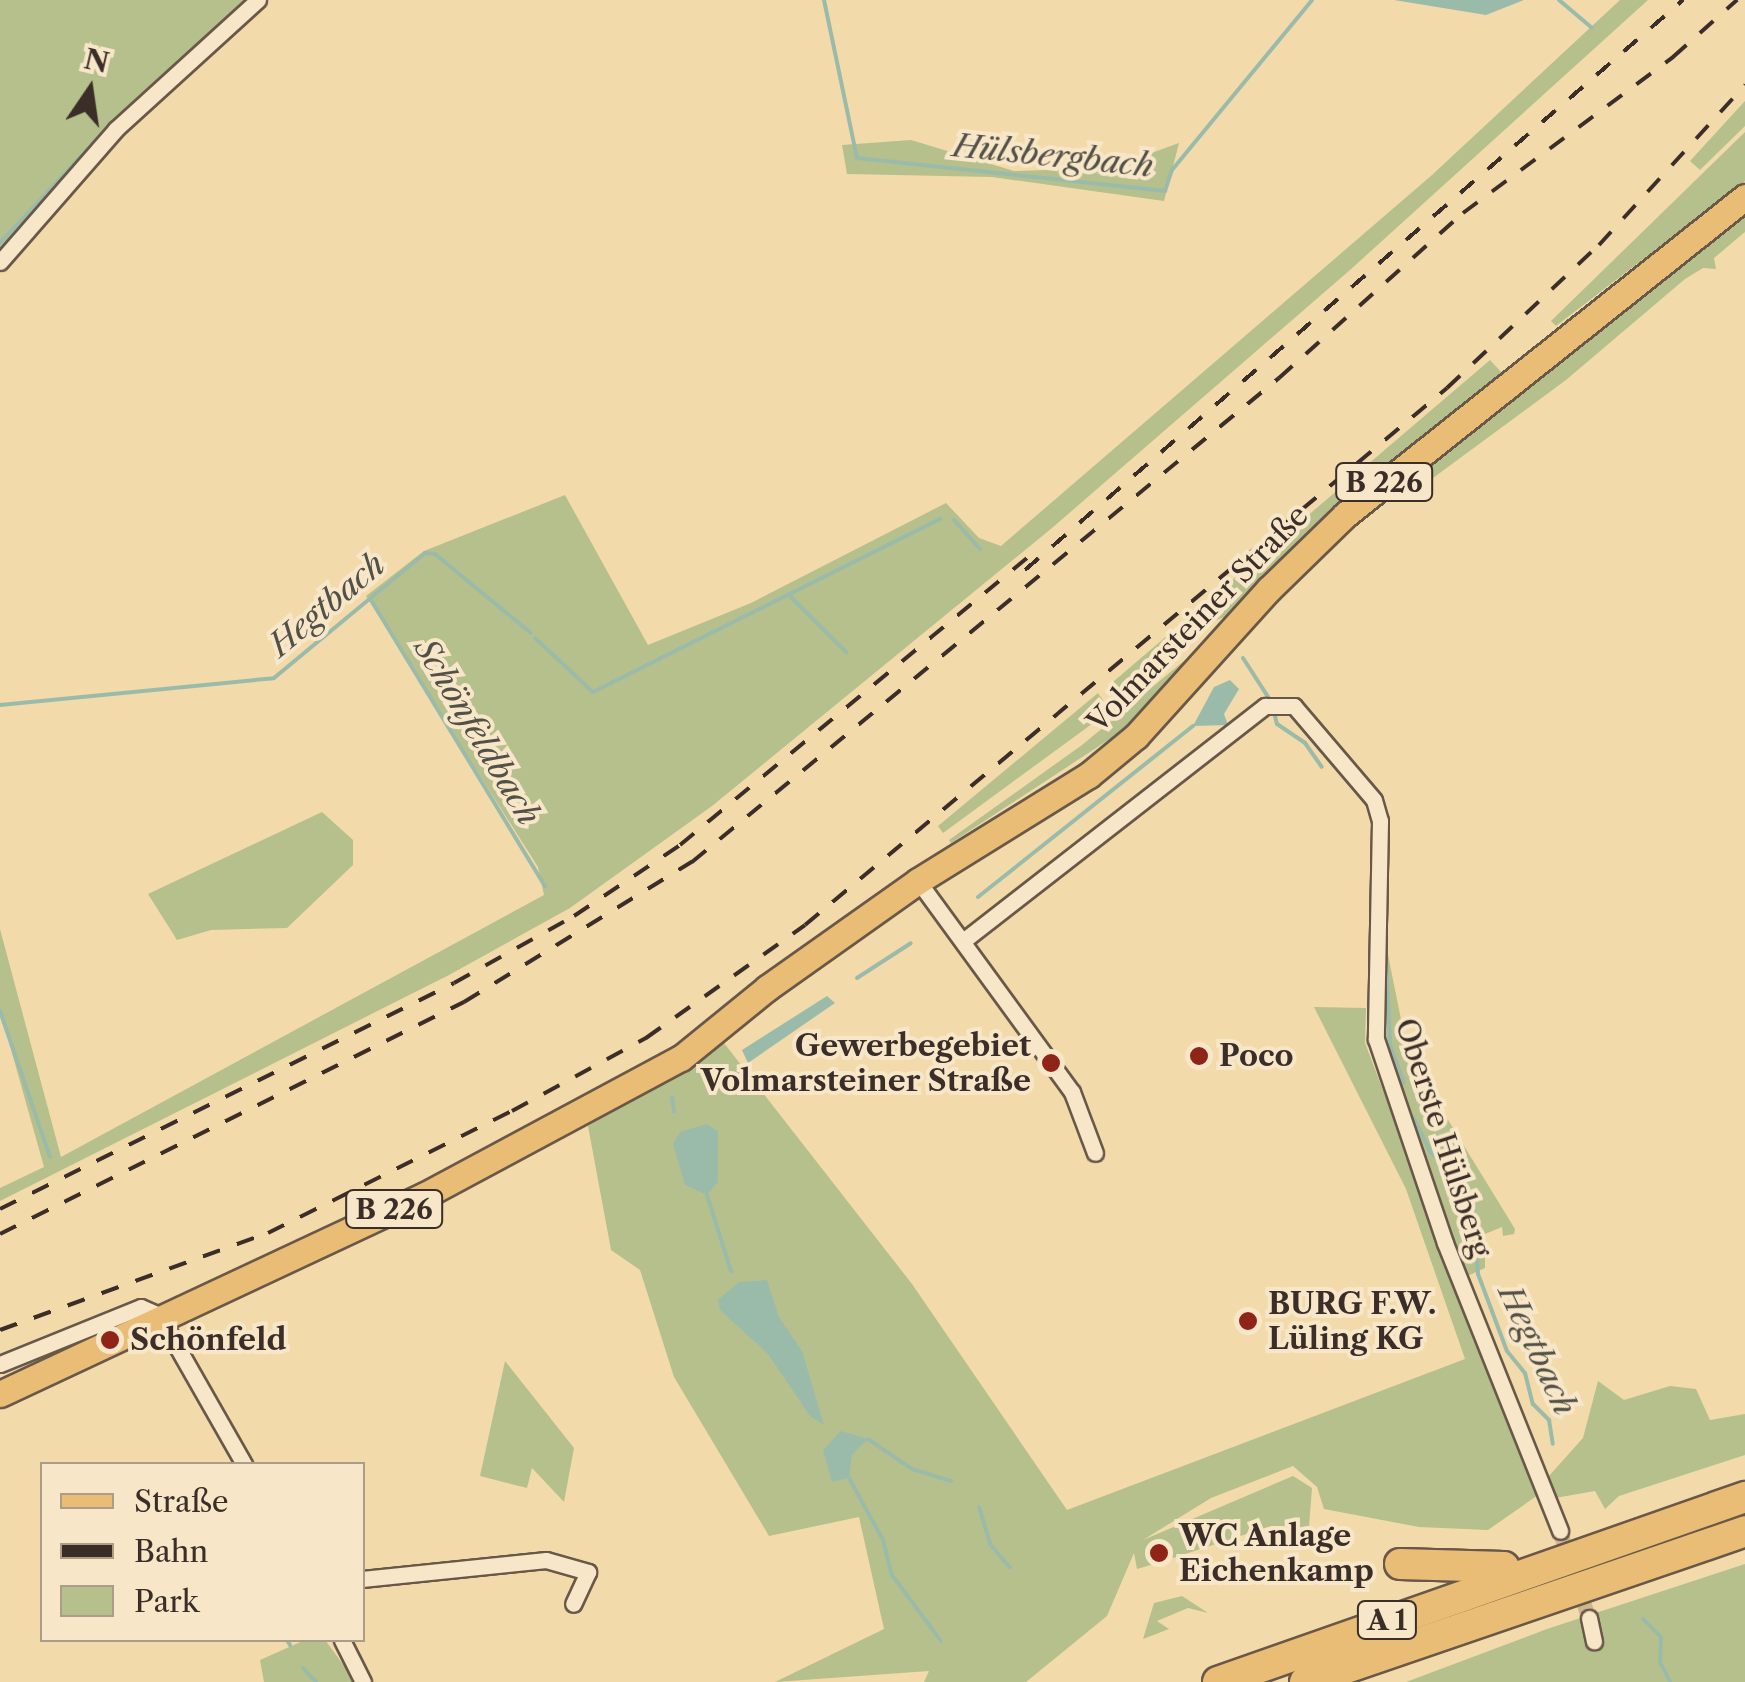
<!DOCTYPE html>
<html>
<head>
<meta charset="utf-8">
<style>
  body { margin:0 }
  #map { position:relative; width:1745px; height:1682px; overflow:hidden; background:#f2daab; font-family:"Libre Caslon Text",serif }
  div>[style] { position:absolute }
  .green>* { inset:0; background:#b6c08c }
  .water>* { inset:0; background:#9bbbaa }
  .stream>* { height:4px; margin:-2px; padding:0 2px; transform-origin:2px; border-radius:2px; background:#9bbbaa }
  .street-tunnel>* { height:15px; margin-top:-7.5px; transform-origin:0; background:repeating-linear-gradient(90deg,#cdb791 0 15px,transparent 0 23px) }
  .roads { filter:drop-shadow(2px 0 #695848) drop-shadow(-2px 0 #695848) drop-shadow(0 2px #695848) drop-shadow(0 -2px #695848) }
  .street>* { height:15px; margin:-7.5px; padding:0 7.5px; transform-origin:7.5px; border-radius:7.5px; background:#f7e7c8 }
  .primary>* { height:25px; margin:-12.5px; padding:0 12.5px; transform-origin:12.5px; border-radius:12.5px; background:#e9bd76 }
  .highway>* { height:30px; margin:-15px; padding:0 15px; transform-origin:15px; border-radius:15px; background:#e9bd76 }
  .rail>* { height:4px; margin-top:-2px; transform-origin:0; background:repeating-linear-gradient(90deg,#3b2d27 0 18px,transparent 0 36px) }
  .dots>* { width:28px; height:28px; translate:-50% -50%; box-sizing:border-box; border:5px solid #f7e7c8; border-radius:50% }
  span { translate:-50% -50%; white-space:nowrap; text-align:center; line-height:1.15; -webkit-text-stroke:8px #f7e7c8; paint-order:stroke }
  .shield-label span { padding:2px 8px; background:#f7e7c8; border:2px solid; border-radius:8px; -webkit-text-stroke-width:0 }
  .shield-label { font-size:28px; color:#3b2d27; font-weight:700 }
  .street-label { font-size:30px; color:#3b2d27 }
  .poi-label { font-size:30px; color:#3b2d27; font-weight:700 }
  .right { translate:-100% -50%; text-align:right }
  .left { translate:0 -50%; text-align:left }
  .water-label { font-size:32px; color:#535048; font-style:italic }
  .legend { position:absolute; left:40px; top:1462px; width:325px; height:180px; box-sizing:border-box; background:#f7e7c8; border:2px solid #ac9d88; margin:0; padding:12px 18px; list-style:none; font-size:30px; color:#3b2d27 }
  .legend li { display:flex; align-items:center; gap:20px; height:50px }
  .legend b { width:50px; border:2px solid #ac9d88 }
  .north { position:absolute; left:40px; top:40px; width:100px; height:100px; -webkit-text-stroke:8px #f7e7c8; paint-order:stroke; rotate:13deg; font-size:28px; font-weight:700; line-height:40px; text-align:center; color:#3b2d27 }
  .north::after { content:''; display:block; margin:auto; width:35px; height:45px; background:#3b2d27; clip-path:polygon(50% 0,100% 100%,50% 72%,0 100%) }
</style>
</head>
<body>
<div id="map">
  <div class="green">
    <i style="clip-path:polygon(0 0,248px 0,101px 133px,116px 129px,0 262px)"></i>
    <i style="clip-path:polygon(1620px 0,1648px 0,1350px 270px,1052px 528px,712px 806px,570px 908px,449px 975px,0 1201px,0 1188px,44px 1167px,0 1010px,0 929px,61px 1157px,544px 895px,538px 867px,366px 596px,424px 551px,565px 495px,648px 645px,751px 603px,946px 503px,979px 538px,1001px 546px,1432px 175px)"></i>
    <i style="clip-path:polygon(1745px 101px,1745px 126px,1700px 170px,1690px 161px)"></i>
    <i style="clip-path:polygon(1745px 132px,1745px 181px,1556px 326px,1551px 321px)"></i>
    <i style="clip-path:polygon(911px 140px,1014px 171px,1110px 168px,1179px 143px,1164px 201px,992px 177px,847px 174px,842px 145px)"></i>
    <i style="clip-path:polygon(1745px 212px,1745px 232px,1714px 258px,1716px 269px,1703px 268px,1685px 279px,1566px 380px,1414px 492px,1405px 479px)"></i>
    <i style="clip-path:polygon(1490px 360px,1502px 373px,1353px 493px,1291px 549px,1235px 613px,1211px 622px,1132px 692px,1116px 695px,1107px 687px)"></i>
    <i style="clip-path:polygon(1196px 651px,1125px 729px,951px 843px,949px 840px,1082px 745px)"></i>
    <i style="clip-path:polygon(1098px 693px,1105px 703px,1100px 718px,943px 833px,938px 826px)"></i>
    <i style="clip-path:polygon(322px 812px,353px 840px,353px 865px,287px 928px,211px 930px,177px 940px,148px 894px)"></i>
    <i style="clip-path:polygon(1388px 955px,1403px 1029px,1434px 1097px,1515px 1229px,1514px 1234px,1503px 1236px,1502px 1227px,1485px 1234px,1485px 1268px,1465px 1277px,1380px 1033px)"></i>
    <i style="clip-path:polygon(1314px 1007px,1366px 1008px,1365px 1043px,1538px 1495px,1488px 1530px,1419px 1527px,1324px 1509px,1317px 1487px,1293px 1466px,1211px 1498px,1143px 1540px,1293px 1476px,1312px 1488px,1309px 1527px,1271px 1526px,1173px 1558px,1164px 1542px,1147px 1550px,1154px 1564px,1137px 1569px,1134px 1553px,1107px 1616px,1026px 1682px,924px 1682px,929px 1671px,775px 1682px,884px 1629px,859px 1517px,769px 1536px,674px 1377px,640px 1270px,611px 1250px,588px 1126px,724px 1043px,912px 1284px,1067px 1510px,1465px 1359px,1406px 1189px)"></i>
    <i style="clip-path:polygon(505px 1361px,574px 1448px,564px 1502px,532px 1468px,527px 1488px,480px 1476px)"></i>
    <i style="clip-path:polygon(1598px 1381px,1624px 1400px,1670px 1386px,1696px 1389px,1710px 1420px,1745px 1414px,1745px 1455px,1619px 1496px,1605px 1509px,1595px 1491px,1555px 1498px,1549px 1476px,1583px 1438px)"></i>
    <i style="clip-path:polygon(1745px 1564px,1745px 1682px,1406px 1682px,1547px 1629px)"></i>
    <i style="clip-path:polygon(1182px 1596px,1208px 1613px,1188px 1608px,1157px 1621px,1169px 1629px,1143px 1639px,1154px 1603px)"></i>
    <i style="clip-path:polygon(305px 1640px,325px 1640px,356px 1682px,264px 1682px,260px 1660px)"></i>
  </div>
  <div class="water">
    <i style="clip-path:polygon(1394px 0,1524px 0,1486px 15px)"></i>
    <i style="clip-path:polygon(1230px 680px,1239px 689px,1224px 714px,1228px 725px,1193px 726px,1214px 687px)"></i>
    <i style="clip-path:polygon(827px 996px,835px 1003px,748px 1063px,742px 1050px)"></i>
    <i style="clip-path:polygon(707px 1124px,718px 1131px,718px 1182px,707px 1195px,685px 1185px,673px 1144px,680px 1132px)"></i>
    <i style="clip-path:polygon(767px 1280px,779px 1317px,802px 1351px,824px 1425px,810px 1416px,768px 1354px,720px 1310px,718px 1300px,739px 1282px)"></i>
    <i style="clip-path:polygon(841px 1431px,868px 1439px,852px 1455px,849px 1478px,832px 1482px,823px 1450px)"></i>
  </div>
  <div class="stream">
    <i style="left:824px;top:0;width:161px;rotate:78.2deg"></i>
    <i style="left:857px;top:158px;width:310px;rotate:6.1deg"></i>
    <i style="left:1165px;top:191px;width:22px;rotate:-72deg"></i>
    <i style="left:1172px;top:170px;width:220px;rotate:-50.5deg"></i>
    <i style="left:1559px;top:0;width:43px;rotate:40.3deg"></i>
    <i style="left:0;top:243px;width:163px;rotate:-47deg"></i>
    <i style="left:954px;top:520px;width:39px;rotate:48deg"></i>
    <i style="left:789px;top:595px;width:81px;rotate:45deg"></i>
    <i style="left:371px;top:600px;width:335px;rotate:58.7deg"></i>
    <i style="left:535px;top:638px;width:79px;rotate:43deg"></i>
    <i style="left:593px;top:692px;width:388px;rotate:-26.5deg"></i>
    <i style="left:1243px;top:658px;width:54px;rotate:57.2deg"></i>
    <i style="left:0;top:705px;width:275px;rotate:-5.6deg"></i>
    <i style="left:274px;top:678px;width:196px;rotate:-39.6deg"></i>
    <i style="left:425px;top:553px;width:10px;rotate:6deg"></i>
    <i style="left:435px;top:554px;width:124px;rotate:39.5deg"></i>
    <i style="left:1274px;top:712px;width:12px;rotate:76deg"></i>
    <i style="left:1277px;top:724px;width:34px;rotate:34deg"></i>
    <i style="left:1305px;top:743px;width:29px;rotate:55deg"></i>
    <i style="left:978px;top:897px;width:275px;rotate:-38.5deg"></i>
    <i style="left:1386px;top:954px;width:91px;rotate:87.5deg"></i>
    <i style="left:1390px;top:1045px;width:40px;rotate:69.8deg"></i>
    <i style="left:857px;top:978px;width:64px;rotate:-32.9deg"></i>
    <i style="left:0;top:1011px;width:154px;rotate:71.1deg"></i>
    <i style="left:672px;top:1097px;width:15px;rotate:82deg"></i>
    <i style="left:1413px;top:1117px;width:40px;rotate:63.4deg"></i>
    <i style="left:1431px;top:1153px;width:44px;rotate:39.5deg"></i>
    <i style="left:1465px;top:1181px;width:28px;rotate:71deg"></i>
    <i style="left:1474px;top:1207px;width:67px;rotate:86.6deg"></i>
    <i style="left:1478px;top:1274px;width:82px;rotate:69.4deg"></i>
    <i style="left:1507px;top:1351px;width:28px;rotate:51deg"></i>
    <i style="left:1525px;top:1373px;width:32px;rotate:76deg"></i>
    <i style="left:1533px;top:1404px;width:23px;rotate:45deg"></i>
    <i style="left:1549px;top:1420px;width:24px;rotate:81deg"></i>
    <i style="left:707px;top:1195px;width:80px;rotate:72.5deg"></i>
    <i style="left:868px;top:1439px;width:53px;rotate:34.3deg"></i>
    <i style="left:912px;top:1469px;width:41px;rotate:17.1deg"></i>
    <i style="left:849px;top:1478px;width:71px;rotate:61.3deg"></i>
    <i style="left:883px;top:1540px;width:36px;rotate:76deg"></i>
    <i style="left:892px;top:1575px;width:82px;rotate:53.4deg"></i>
    <i style="left:979px;top:1507px;width:39px;rotate:73deg"></i>
    <i style="left:990px;top:1544px;width:31px;rotate:50deg"></i>
    <i style="left:1643px;top:1619px;width:25px;rotate:45deg"></i>
    <i style="left:1661px;top:1637px;width:25px;rotate:92deg"></i>
    <i style="left:1660px;top:1662px;width:22px;rotate:63deg"></i>
    <i style="left:287px;top:1640px;width:6px;rotate:59deg"></i>
    <i style="left:303px;top:1668px;width:19px;rotate:47deg"></i>
  </div>
  <div class="street-tunnel">
    <i style="left:1560px;top:1531px;width:92px;rotate:71.6deg"></i>
  </div>
  <div class="roads">
    <div class="street">
      <i style="left:0;top:262px;width:176px;rotate:-48.9deg"></i>
      <i style="left:116px;top:129px;width:192px;rotate:-42.3deg"></i>
      <i style="left:918px;top:881px;width:261px;rotate:53.9deg"></i>
      <i style="left:1072px;top:1092px;width:65px;rotate:69.3deg"></i>
      <i style="left:963px;top:941px;width:383px;rotate:-37.9deg"></i>
      <i style="left:1265px;top:706px;width:29px"></i>
      <i style="left:1294px;top:706px;width:123px;rotate:49.6deg"></i>
      <i style="left:1374px;top:800px;width:22px;rotate:74deg"></i>
      <i style="left:1380px;top:821px;width:218px;rotate:91.1deg"></i>
      <i style="left:1376px;top:1039px;width:215px;rotate:71.3deg"></i>
      <i style="left:1445px;top:1243px;width:310px;rotate:68.2deg"></i>
      <i style="left:0;top:1364px;width:152px;rotate:-22deg"></i>
      <i style="left:141px;top:1307px;width:20px;rotate:24deg"></i>
      <i style="left:159px;top:1315px;width:172px;rotate:60.3deg"></i>
      <i style="left:362px;top:1579px;width:185px;rotate:-5.9deg"></i>
      <i style="left:546px;top:1560px;width:44px;rotate:15.9deg"></i>
      <i style="left:588px;top:1572px;width:35px;rotate:115deg"></i>
      <i style="left:1589px;top:1618px;width:24px;rotate:78deg"></i>
      <i style="left:342px;top:1640px;width:47px;rotate:63.4deg"></i>
    </div>
    <div class="primary">
      <i style="left:0;top:1394px;width:469px;rotate:-25.1deg"></i>
      <i style="left:425px;top:1195px;width:290px;rotate:-28.2deg"></i>
      <i style="left:681px;top:1058px;width:111px;rotate:-39.1deg"></i>
      <i style="left:767px;top:988px;width:185px;rotate:-35.3deg"></i>
      <i style="left:918px;top:881px;width:201px;rotate:-31.8deg"></i>
      <i style="left:1089px;top:775px;width:61px;rotate:-39.7deg"></i>
      <i style="left:1136px;top:736px;width:198px;rotate:-47.9deg"></i>
      <i style="left:1269px;top:589px;width:106px;rotate:-44.2deg"></i>
      <i style="left:1345px;top:515px;width:511px;rotate:-38.48deg"></i>
    </div>
    <div class="highway">
      <i style="left:1400px;top:1564px;width:104px;rotate:1.7deg"></i>
      <i style="left:1218px;top:1682px;width:559px;rotate:-19.34deg"></i>
      <i style="left:1305px;top:1682px;width:465px;rotate:-18.9deg"></i>
    </div>
  </div>
  <div class="rail">
    <i style="left:1025px;top:570px;width:871px;rotate:-40.9deg"></i>
    <i style="left:0;top:1209px;width:507px;rotate:-26.46deg"></i>
    <i style="left:454px;top:983px;width:137px;rotate:-29.2deg"></i>
    <i style="left:574px;top:916px;width:128px;rotate:-33.8deg"></i>
    <i style="left:680px;top:845px;width:455px;rotate:-39.6deg"></i>
    <i style="left:0;top:1234px;width:519px;rotate:-26.57deg"></i>
    <i style="left:464px;top:1002px;width:268px;rotate:-31.6deg"></i>
    <i style="left:692px;top:862px;width:761px;rotate:-39.51deg"></i>
    <i style="left:1279px;top:378px;width:247px;rotate:-41.9deg"></i>
    <i style="left:1463px;top:213px;width:262px;rotate:-36.6deg"></i>
    <i style="left:1673px;top:57px;width:86px;rotate:-41.7deg"></i>
    <i style="left:0;top:1330px;width:285px;rotate:-19.9deg"></i>
    <i style="left:268px;top:1233px;width:273px;rotate:-26.6deg"></i>
    <i style="left:512px;top:1111px;width:153px;rotate:-28.6deg"></i>
    <i style="left:646px;top:1038px;width:195px;rotate:-35.4deg"></i>
    <i style="left:805px;top:925px;width:837px;rotate:-39.91deg"></i>
    <i style="left:1447px;top:388px;width:209px;rotate:-43.3deg"></i>
    <i style="left:1599px;top:245px;width:217px;rotate:-47.6deg"></i>
  </div>
  <div class="dots">
    <i style="left:1199px;top:1056px;background:#8f2418"></i>
    <i style="left:1051px;top:1063px;background:#8f2418"></i>
    <i style="left:1248px;top:1321px;background:#8f2418"></i>
    <i style="left:110px;top:1340px;background:#8f2418"></i>
    <i style="left:1159px;top:1553px;background:#8f2418"></i>
  </div>
  <div class="shield-label">
    <span style="left:1384px;top:482px">B 226</span>
    <span style="left:394px;top:1209px">B 226</span>
    <span style="left:1387px;top:1620px">A 1</span>
  </div>
  <div class="street-label">
    <span style="left:1198px;top:619px;rotate:-46deg">Volmarsteiner Straße</span>
    <span style="left:1443px;top:1138px;rotate:72deg">Oberste Hülsberg</span>
  </div>
  <div class="poi-label">
    <span class="right" style="left:1031px;top:1063px">Gewerbegebiet<br>Volmarsteiner Straße</span>
    <span class="left" style="left:1219px;top:1056px">Poco</span>
    <span class="left" style="left:1268px;top:1321px">BURG F.W.<br>Lüling KG</span>
    <span class="left" style="left:130px;top:1340px">Schönfeld</span>
    <span class="left" style="left:1179px;top:1553px">WC Anlage<br>Eichenkamp</span>
  </div>
  <div class="water-label">
    <span style="left:1053px;top:156px;rotate:6deg">Hülsbergbach</span>
    <span style="left:327px;top:605px;rotate:-40deg">Hegtbach</span>
    <span style="left:477px;top:732px;rotate:59deg">Schönfeldbach</span>
    <span style="left:1537px;top:1350px;rotate:65deg">Hegtbach</span>
  </div>
  <ul class="legend">
  <li><b style="height:12px;background:#e9bd76"></b>Straße</li>
  <li><b style="height:12px;background:#3b2d27"></b>Bahn</li>
  <li><b style="height:28px;background:#b6c08c"></b>Park</li>
  </ul>
  <div class="north">N</div>
</div>
</body>
</html>
